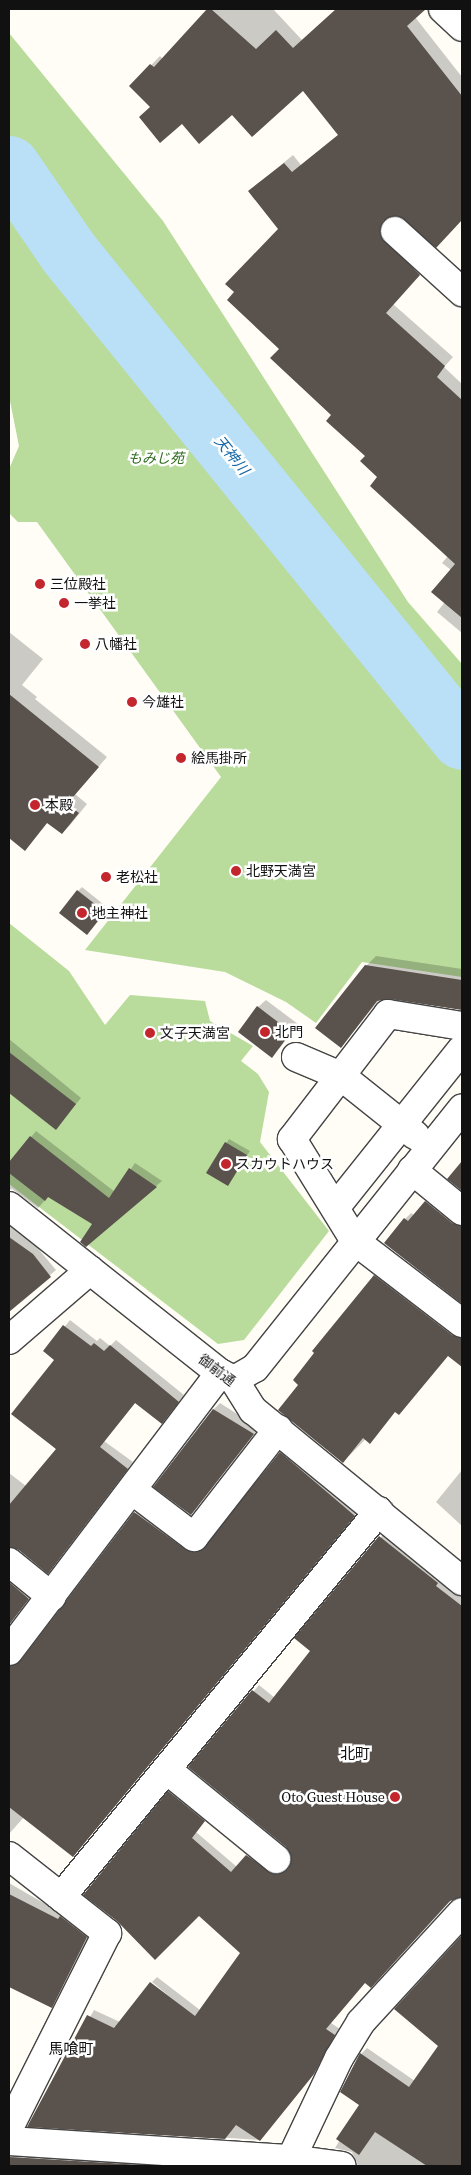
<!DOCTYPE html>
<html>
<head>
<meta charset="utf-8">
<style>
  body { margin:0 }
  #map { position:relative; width:471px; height:2175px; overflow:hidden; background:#fffdf5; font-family:"Source Serif 4","Noto Sans JP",serif }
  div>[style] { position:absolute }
  .forest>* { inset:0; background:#b9dc9c }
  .shadow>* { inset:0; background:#0003 }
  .river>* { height:61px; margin:-30.5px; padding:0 30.5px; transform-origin:30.5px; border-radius:30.5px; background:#b9e0f7 }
  .building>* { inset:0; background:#5a524d }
  .roads { filter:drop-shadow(1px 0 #444) drop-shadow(-1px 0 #444) drop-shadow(0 1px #444) drop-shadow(0 -1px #444) }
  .minor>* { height:28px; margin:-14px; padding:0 14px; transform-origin:14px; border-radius:14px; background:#fff }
  .dots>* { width:14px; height:14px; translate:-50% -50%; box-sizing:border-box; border:2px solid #fff; border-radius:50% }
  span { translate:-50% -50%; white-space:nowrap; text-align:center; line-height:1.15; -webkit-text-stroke:5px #fff; paint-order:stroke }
  .park-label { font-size:14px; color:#2f6b1f; font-style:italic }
  .poi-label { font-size:14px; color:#111 }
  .left { translate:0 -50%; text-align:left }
  .right { translate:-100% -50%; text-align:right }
  .street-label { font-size:14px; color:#111 }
  .water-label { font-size:15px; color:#1768a6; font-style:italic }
  .neighbourhood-label { font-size:15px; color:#111 }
  .frame { position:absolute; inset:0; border:10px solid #111; pointer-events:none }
</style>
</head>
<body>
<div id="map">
  <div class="forest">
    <i style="clip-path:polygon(9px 33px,163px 221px,408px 602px,462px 664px,462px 977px,362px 962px,316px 1023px,286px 1002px,225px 972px,85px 950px,221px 777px,37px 522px,18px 522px,9px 513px,9px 469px,19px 446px,9px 396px)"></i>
    <i style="clip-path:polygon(9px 923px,69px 971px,105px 1025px,130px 995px,205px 1001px,210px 1021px,253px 1046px,241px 1061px,258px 1074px,269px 1092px,260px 1142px,329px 1231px,244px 1340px,218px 1344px,9px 1184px)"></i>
  </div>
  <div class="shadow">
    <i style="clip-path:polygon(209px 9px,273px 9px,302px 40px,337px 9px,424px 9px,415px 17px,462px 77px,462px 219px,445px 237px,399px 214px,388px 218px,393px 233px,427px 266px,393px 304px,453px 357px,444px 367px,462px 384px,462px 633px,437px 612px,445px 602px,451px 570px,442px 563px,448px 556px,379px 477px,367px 456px,281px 349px,279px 229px,249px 191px,293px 155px,301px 165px,339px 134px,303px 89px,232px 114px,182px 122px,151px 106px,131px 86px,160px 56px,163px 59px)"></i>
    <i style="clip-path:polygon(9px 632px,43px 659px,22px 685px,37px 697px,35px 699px,107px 757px,75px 794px,87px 804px,71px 824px,62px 833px,48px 822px,25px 849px,9px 836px)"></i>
    <i style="clip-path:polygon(82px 887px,108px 908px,91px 930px,78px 891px)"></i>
    <i style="clip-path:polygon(376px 956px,462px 969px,462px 1009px,380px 999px,341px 1046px,366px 966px)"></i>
    <i style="clip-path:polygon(266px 1000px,298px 1024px,279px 1049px,258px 1007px)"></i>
    <i style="clip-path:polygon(9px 1039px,81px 1098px,56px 1128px,9px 1091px)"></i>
    <i style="clip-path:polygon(36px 1131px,115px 1192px,135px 1163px,162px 1181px,86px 1245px,94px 1224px,49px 1196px,38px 1208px,12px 1189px,9px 1190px,9px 1164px)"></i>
    <i style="clip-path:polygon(229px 1139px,250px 1151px,228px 1185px,208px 1172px)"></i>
    <i style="clip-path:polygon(432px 1196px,462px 1219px,462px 1302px,385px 1243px,405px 1219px,411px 1213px,414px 1215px)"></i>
    <i style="clip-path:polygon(9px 1214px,56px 1270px,9px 1310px)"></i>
    <i style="clip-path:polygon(381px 1270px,462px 1331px,462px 1366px,448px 1355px,349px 1456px,300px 1385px)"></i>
    <i style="clip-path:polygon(70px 1320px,97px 1341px,100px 1338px,110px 1346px,116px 1340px,184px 1395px,167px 1417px,136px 1402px,104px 1441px,133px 1462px,48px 1572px,12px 1545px,9px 1547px,9px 1473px,26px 1486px,64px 1459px,19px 1406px,56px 1360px,45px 1351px)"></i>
    <i style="clip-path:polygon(220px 1403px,259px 1428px,191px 1514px,214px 1409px)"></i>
    <i style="clip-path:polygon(286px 1448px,359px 1510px,73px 1856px,24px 1817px,9px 1834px,9px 1685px,47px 1637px,43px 1634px,141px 1507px,211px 1542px)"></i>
    <i style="clip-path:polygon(462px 1470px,462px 1526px,436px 1502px)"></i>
    <i style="clip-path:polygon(385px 1531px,462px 1591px,462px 1896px,451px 1900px,365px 1982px,331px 2023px,340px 2029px,320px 2067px,260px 2140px,29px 2125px,94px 2010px,120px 2022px,199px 2021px,152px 1982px,157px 1977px,200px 2010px,241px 1953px,169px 1792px,175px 1786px,210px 1815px,196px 1832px,237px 1867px,253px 1850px,279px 1869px,291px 1865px,293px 1861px,287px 1846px,190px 1767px,259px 1685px,275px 1698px,312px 1650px)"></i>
    <i style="clip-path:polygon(9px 1570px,34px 1592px,16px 1614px,9px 1608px)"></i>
    <i style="clip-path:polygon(9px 1883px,92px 1931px,51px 2007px,9px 1986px)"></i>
    <i style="clip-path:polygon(462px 1937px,462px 2166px,358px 2166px,352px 2152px,335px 2148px,361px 2105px,361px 2054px,367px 2048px,415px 2081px,439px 2046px,396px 2009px)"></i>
    <i style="clip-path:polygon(9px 2149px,250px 2166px,9px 2166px)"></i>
  </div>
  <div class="river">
    <i style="left:9px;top:166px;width:104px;rotate:55.5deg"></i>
    <i style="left:68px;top:252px;width:626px;rotate:51.03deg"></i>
  </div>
  <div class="building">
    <i style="clip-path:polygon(207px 9px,211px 9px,256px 49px,276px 30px,293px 48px,336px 9px,426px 9px,407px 26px,462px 96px,462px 220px,436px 248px,398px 216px,383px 221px,380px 235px,420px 275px,386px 313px,445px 366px,437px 377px,462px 400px,462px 618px,431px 592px,455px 564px,370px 486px,377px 477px,360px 461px,365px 456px,326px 421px,331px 415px,270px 358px,279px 349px,227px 300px,234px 292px,225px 284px,278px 229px,248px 191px,284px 163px,292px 172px,338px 135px,303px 91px,252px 137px,232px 115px,199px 144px,182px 124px,160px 143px,139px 117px,150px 107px,129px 86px,150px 64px,154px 67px)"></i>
    <i style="clip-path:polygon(9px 694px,99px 767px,67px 804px,79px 813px,62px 834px,47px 823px,25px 851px,9px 838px)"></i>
    <i style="clip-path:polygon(77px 890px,105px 912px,87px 935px,59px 913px)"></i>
    <i style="clip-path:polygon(365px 965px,462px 980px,462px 1010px,390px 999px,377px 1001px,341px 1048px,315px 1028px)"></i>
    <i style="clip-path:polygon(257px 1006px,291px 1032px,272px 1058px,238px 1032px)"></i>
    <i style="clip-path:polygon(9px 1052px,76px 1104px,56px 1130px,9px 1093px)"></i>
    <i style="clip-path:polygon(30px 1136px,109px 1198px,129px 1168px,157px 1187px,86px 1247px,80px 1242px,92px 1224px,48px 1197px,45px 1201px,9px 1173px,9px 1162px)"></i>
    <i style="clip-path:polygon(225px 1142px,247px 1155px,228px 1186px,206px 1173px)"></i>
    <i style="clip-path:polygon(462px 1161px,462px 1191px,447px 1179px)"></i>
    <i style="clip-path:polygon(425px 1201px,452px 1223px,462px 1226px,462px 1304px,384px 1243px,404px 1218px,408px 1221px)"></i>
    <i style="clip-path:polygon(9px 1237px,33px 1254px,51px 1277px,9px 1312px)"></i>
    <i style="clip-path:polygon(374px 1275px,452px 1335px,462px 1338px,462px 1367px,448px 1356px,399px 1415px,395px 1412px,370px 1444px,363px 1438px,343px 1463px,278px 1410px,298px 1385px,293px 1380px,314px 1353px,312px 1351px)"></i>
    <i style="clip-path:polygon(63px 1325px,91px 1346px,94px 1343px,104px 1351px,110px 1345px,179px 1402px,162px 1424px,135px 1403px,100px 1447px,128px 1469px,48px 1574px,19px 1550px,9px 1547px,9px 1505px,56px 1449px,11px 1414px,54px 1360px,43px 1351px)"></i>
    <i style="clip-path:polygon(213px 1409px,254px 1434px,191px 1515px,153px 1487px)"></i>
    <i style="clip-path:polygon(280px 1452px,355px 1516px,73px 1857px,9px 1807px,9px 1666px,21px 1660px,134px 1512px,185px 1549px,200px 1551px)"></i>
    <i style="clip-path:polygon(379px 1536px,438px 1583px,436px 1586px,462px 1606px,462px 1897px,450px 1901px,371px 1988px,365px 1983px,326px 2029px,335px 2035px,314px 2074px,260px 2141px,236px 2125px,225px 2139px,27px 2127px,87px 2015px,114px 2028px,150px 1982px,195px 2016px,240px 1953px,199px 1916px,155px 1960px,117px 1921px,83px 1895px,168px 1791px,205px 1821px,192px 1838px,231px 1872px,246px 1855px,273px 1874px,288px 1869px,291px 1861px,286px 1847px,188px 1767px,252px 1690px,269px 1703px,310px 1651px,294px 1638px)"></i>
    <i style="clip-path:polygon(9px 1582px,29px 1599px,9px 1625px)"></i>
    <i style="clip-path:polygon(9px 1894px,58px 1919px,60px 1916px,87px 1937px,52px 2008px,9px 1987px)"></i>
    <i style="clip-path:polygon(462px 1935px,462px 2166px,427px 2166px,375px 2132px,359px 2155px,336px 2139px,359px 2105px,340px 2092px,360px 2053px,409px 2087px,438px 2046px,394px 2009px)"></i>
    <i style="clip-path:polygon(9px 2157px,159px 2166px,9px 2166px)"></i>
  </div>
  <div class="roads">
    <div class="minor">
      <i style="left:443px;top:9px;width:26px;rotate:43deg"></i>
      <i style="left:395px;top:231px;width:91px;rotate:42.3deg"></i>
      <i style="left:462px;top:1026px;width:75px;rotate:-170.8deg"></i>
      <i style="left:388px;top:1014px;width:158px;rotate:127.5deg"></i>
      <i style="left:292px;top:1139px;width:120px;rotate:58.3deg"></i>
      <i style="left:355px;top:1241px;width:135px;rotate:37.5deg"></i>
      <i style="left:296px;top:1057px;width:49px;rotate:22.9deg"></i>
      <i style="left:341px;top:1076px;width:95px;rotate:38.6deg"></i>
      <i style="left:412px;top:1170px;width:65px;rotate:39.4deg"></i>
      <i style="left:9px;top:1206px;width:269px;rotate:38.4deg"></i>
      <i style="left:220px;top:1373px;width:16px;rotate:27deg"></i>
      <i style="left:234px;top:1380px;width:36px;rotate:58deg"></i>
      <i style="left:253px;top:1410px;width:270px;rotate:39.3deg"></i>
      <i style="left:335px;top:1208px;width:203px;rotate:-51.4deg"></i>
      <i style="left:9px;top:1340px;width:107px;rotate:-40.8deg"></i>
      <i style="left:234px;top:1380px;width:24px;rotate:-30deg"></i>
      <i style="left:255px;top:1368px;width:332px;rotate:-51.4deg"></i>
      <i style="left:132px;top:1490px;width:78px;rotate:37.2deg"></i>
      <i style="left:194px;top:1537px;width:137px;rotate:-52.1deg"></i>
      <i style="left:9px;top:1562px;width:55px;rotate:39.1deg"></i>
      <i style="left:9px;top:1651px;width:349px;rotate:-52.8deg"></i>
      <i style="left:167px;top:1770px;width:141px;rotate:39.2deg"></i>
      <i style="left:9px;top:1856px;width:125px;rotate:38.2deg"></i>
      <i style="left:107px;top:1933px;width:218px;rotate:116.7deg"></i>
      <i style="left:61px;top:1897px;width:500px;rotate:-50.52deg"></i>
      <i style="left:9px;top:2141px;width:283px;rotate:3.7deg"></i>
      <i style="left:291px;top:2159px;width:51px;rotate:7.8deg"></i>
      <i style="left:291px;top:2159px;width:112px;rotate:-64.6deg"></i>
      <i style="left:339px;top:2058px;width:42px;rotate:-58.6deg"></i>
      <i style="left:361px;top:2022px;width:149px;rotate:-47.4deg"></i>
    </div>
  </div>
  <div class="dots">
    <i style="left:40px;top:584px;background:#c4262e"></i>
    <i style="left:64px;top:603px;background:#c4262e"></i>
    <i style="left:85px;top:644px;background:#c4262e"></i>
    <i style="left:132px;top:702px;background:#c4262e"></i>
    <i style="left:181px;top:758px;background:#c4262e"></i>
    <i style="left:35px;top:805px;background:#c4262e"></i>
    <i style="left:236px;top:871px;background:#c4262e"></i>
    <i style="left:106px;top:877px;background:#c4262e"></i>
    <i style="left:82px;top:913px;background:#c4262e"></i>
    <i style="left:265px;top:1032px;background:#c4262e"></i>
    <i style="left:150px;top:1033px;background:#c4262e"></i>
    <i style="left:226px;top:1164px;background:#c4262e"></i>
    <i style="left:395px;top:1797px;background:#c4262e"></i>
  </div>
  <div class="park-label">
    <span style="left:156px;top:458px">もみじ苑</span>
  </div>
  <div class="poi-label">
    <span class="left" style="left:50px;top:584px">三位殿社</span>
    <span class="left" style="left:74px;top:603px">一挙社</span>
    <span class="left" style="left:95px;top:644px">八幡社</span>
    <span class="left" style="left:142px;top:702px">今雄社</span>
    <span class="left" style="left:191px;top:758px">絵馬掛所</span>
    <span class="left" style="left:45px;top:805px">本殿</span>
    <span class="left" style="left:246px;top:871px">北野天満宮</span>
    <span class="left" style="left:116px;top:877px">老松社</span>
    <span class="left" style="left:92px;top:913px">地主神社</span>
    <span class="left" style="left:275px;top:1032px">北門</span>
    <span class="left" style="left:160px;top:1033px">文子天満宮</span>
    <span class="left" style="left:236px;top:1164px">スカウトハウス</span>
    <span class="right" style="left:385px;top:1797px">Oto Guest House</span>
  </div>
  <div class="street-label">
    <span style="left:217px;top:1370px;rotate:37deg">御前通</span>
  </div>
  <div class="water-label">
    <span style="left:232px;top:455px;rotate:51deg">天神川</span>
  </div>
  <div class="neighbourhood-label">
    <span style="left:355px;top:1754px">北町</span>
    <span style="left:71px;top:2049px">馬喰町</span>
  </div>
  <div class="frame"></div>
</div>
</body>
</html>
